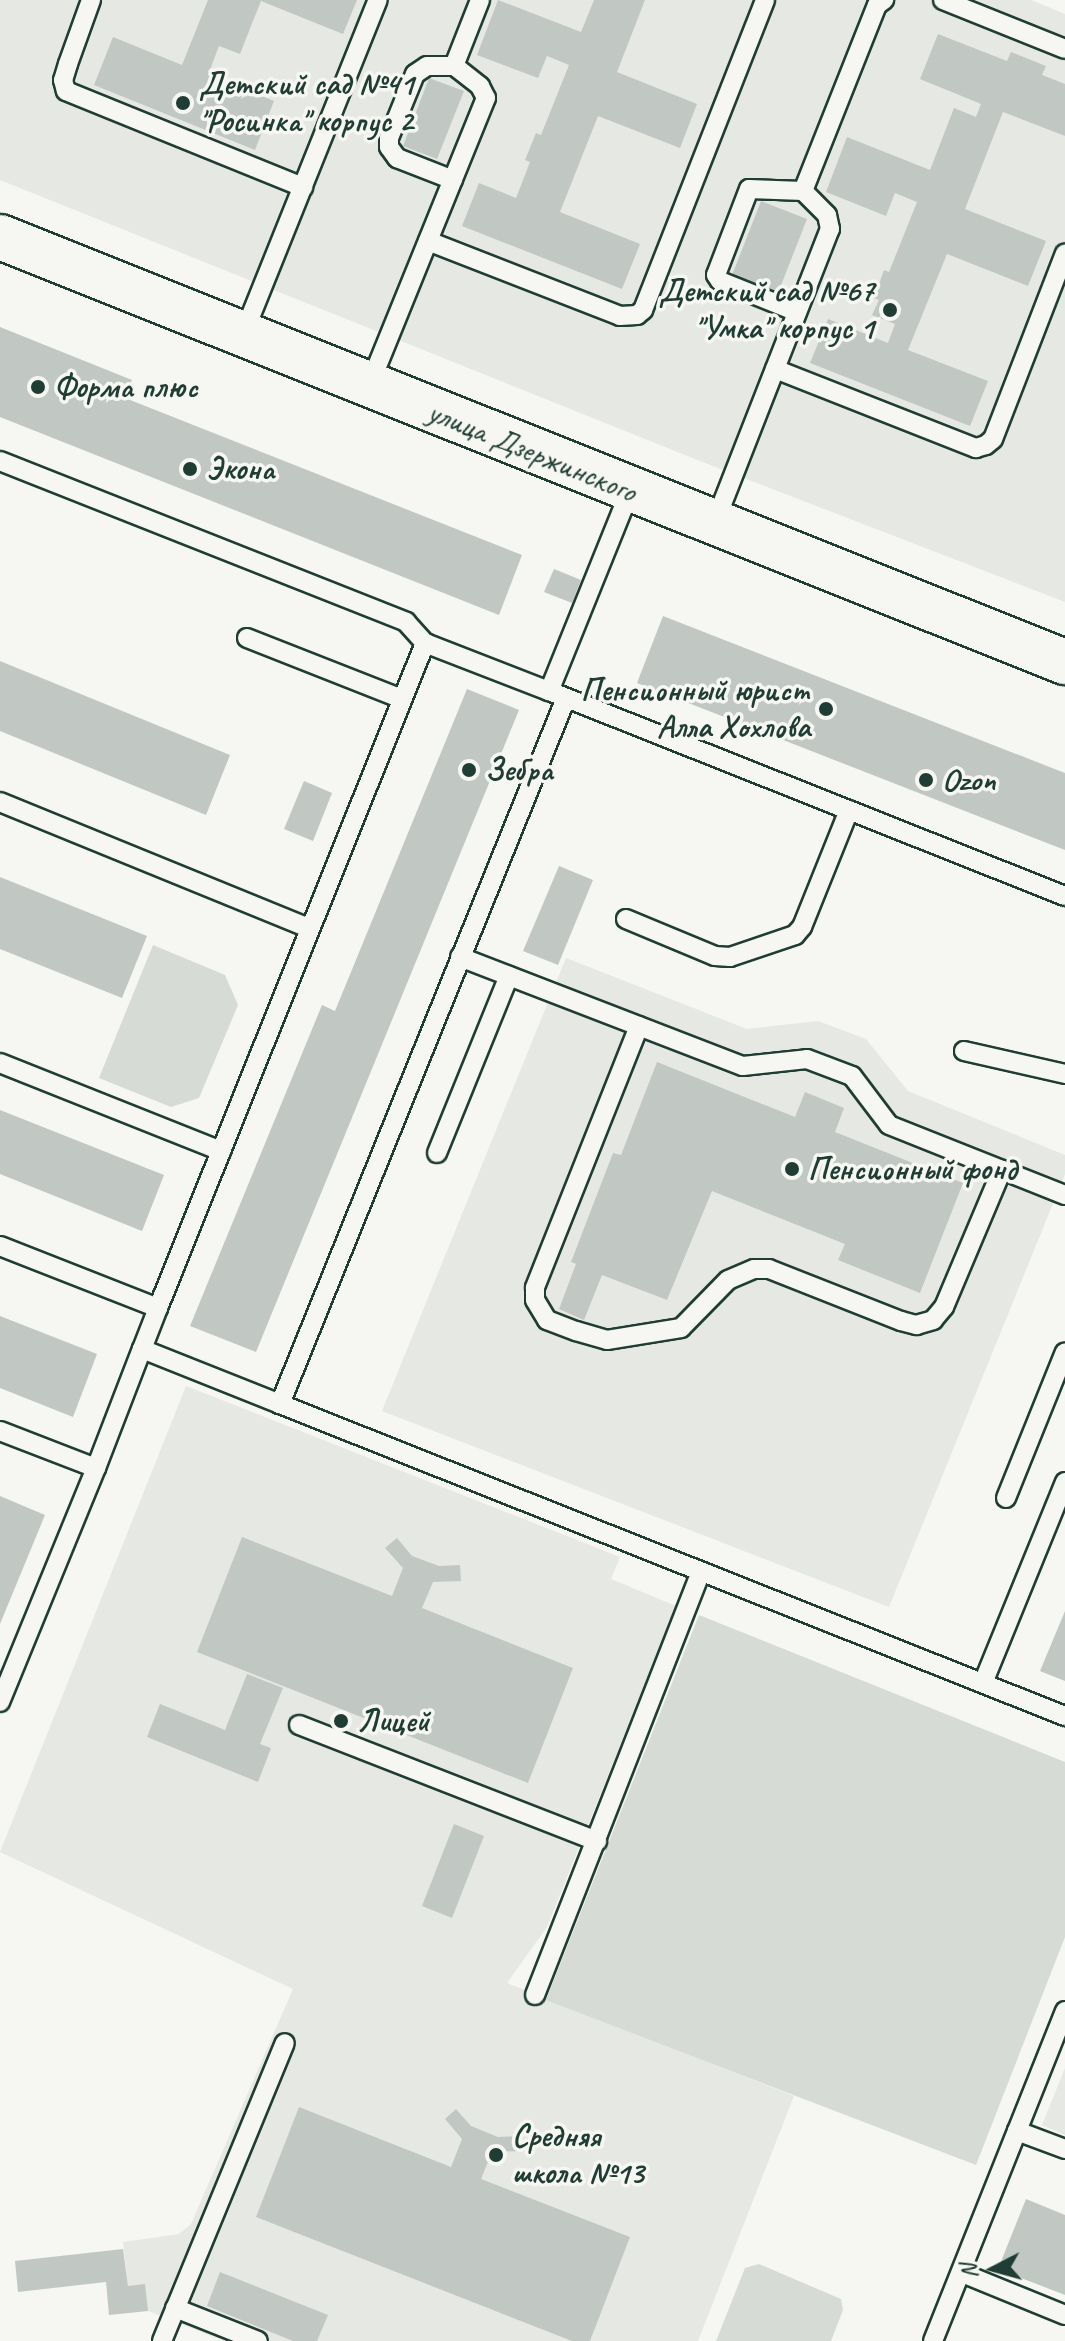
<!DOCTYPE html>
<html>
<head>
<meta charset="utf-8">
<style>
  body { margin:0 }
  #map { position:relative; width:1065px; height:2341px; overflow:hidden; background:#f6f6f2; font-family:Caveat,sans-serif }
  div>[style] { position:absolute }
  .built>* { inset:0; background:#e6e8e4 }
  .green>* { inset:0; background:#d6dbd6 }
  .building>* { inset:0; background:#c1c8c3 }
  .roads { filter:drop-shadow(2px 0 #1f3d34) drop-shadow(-2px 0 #1f3d34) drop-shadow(0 2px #1f3d34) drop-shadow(0 -2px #1f3d34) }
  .lane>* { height:18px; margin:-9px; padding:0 9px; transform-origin:9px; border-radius:9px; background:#f6f6f2 }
  .secondary>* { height:44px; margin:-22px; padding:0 22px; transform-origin:22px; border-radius:22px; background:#f6f6f2 }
  .dots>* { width:22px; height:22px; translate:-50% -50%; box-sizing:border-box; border:4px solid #f6f6f2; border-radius:50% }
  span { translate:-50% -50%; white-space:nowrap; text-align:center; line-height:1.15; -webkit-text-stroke:7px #f6f6f2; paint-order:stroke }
  .poi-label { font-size:32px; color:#1f3d34; font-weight:700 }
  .left { translate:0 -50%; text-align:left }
  .right { translate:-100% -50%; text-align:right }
  .street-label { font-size:32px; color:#1f3d34 }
  .north { position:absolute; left:953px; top:2229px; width:80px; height:80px; -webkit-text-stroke:6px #f6f6f2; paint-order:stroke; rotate:264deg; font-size:22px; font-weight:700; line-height:32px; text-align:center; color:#1f3d34 }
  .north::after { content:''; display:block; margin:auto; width:28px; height:36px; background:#1f3d34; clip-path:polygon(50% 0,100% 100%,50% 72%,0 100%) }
</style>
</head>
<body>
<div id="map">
  <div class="built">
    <i style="clip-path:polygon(0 0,1031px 0,1065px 14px,1065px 602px,700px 461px,0 180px)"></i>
    <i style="clip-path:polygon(566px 958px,747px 1029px,818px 1021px,866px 1039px,908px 1091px,1065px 1155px,1065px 1174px,889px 1607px,382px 1411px)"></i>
    <i style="clip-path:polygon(186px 1386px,620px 1557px,611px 1579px,676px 1606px,547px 1927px,507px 1983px,794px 2096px,698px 2341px,224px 2341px,148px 2311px,128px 2286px,123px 2242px,179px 2234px,191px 2224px,293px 1989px,0 1852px)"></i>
    <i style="clip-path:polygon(1065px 2068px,1065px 2135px,1042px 2125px)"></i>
  </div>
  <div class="green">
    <i style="clip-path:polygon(153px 945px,225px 975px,238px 1005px,199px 1098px,171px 1107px,99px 1078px)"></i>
    <i style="clip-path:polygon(699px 1615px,1065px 1762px,1065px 1937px,976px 2165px,546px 2000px)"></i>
    <i style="clip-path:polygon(759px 2264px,841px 2299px,843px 2310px,831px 2341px,716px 2341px,745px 2268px)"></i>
  </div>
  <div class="building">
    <i style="clip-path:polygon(208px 0,357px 0,343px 34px,261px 1px,240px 54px,219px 46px,208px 75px,274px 101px,255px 150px,94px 85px,113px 37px,182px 65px)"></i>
    <i style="clip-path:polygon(498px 0,581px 32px,594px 0,645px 0,617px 72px,697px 104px,680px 148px,598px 116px,560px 212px,640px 244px,622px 289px,462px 226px,479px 183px,516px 198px,530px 162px,525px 160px,536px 133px,541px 135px,569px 65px,547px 56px,538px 78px,477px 55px)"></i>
    <i style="clip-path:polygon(938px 34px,1007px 61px,1011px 52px,1046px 66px,1042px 75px,1065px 84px,1065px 136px,1003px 112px,965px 209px,1046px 241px,1028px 286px,947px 254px,908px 350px,988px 381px,970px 426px,810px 363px,828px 319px,888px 343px,895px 324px,872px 315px,879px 300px,874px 298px,884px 270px,889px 272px,917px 202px,895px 193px,886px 216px,826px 192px,847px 137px,930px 170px,954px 108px,976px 117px,981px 104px,920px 79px)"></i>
    <i style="clip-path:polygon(429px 78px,464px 91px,437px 159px,403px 146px)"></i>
    <i style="clip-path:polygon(761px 201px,807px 219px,778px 293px,732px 275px)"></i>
    <i style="clip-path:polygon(0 327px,132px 380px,125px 398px,522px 555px,499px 615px,0 417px)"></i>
    <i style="clip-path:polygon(554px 569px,581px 580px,572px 603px,544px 592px)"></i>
    <i style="clip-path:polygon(663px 616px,1065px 773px,1065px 850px,637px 683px)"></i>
    <i style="clip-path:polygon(0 661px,230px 755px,206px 815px,0 731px)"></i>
    <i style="clip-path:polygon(467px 689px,519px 710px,256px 1352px,190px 1326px,322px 1005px,335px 1011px)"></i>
    <i style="clip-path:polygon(304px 781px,332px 793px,313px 841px,284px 829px)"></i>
    <i style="clip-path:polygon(559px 866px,593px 880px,558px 965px,523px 951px)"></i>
    <i style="clip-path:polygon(0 877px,147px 936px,122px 998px,0 949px)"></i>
    <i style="clip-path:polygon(657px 1062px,795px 1117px,805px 1092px,844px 1108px,835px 1132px,963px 1183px,920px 1293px,838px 1260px,845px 1244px,712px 1191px,667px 1300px,602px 1275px,584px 1320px,559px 1309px,576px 1264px,571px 1262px,613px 1153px,621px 1155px)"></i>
    <i style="clip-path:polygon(0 1110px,164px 1175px,142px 1231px,0 1174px)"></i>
    <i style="clip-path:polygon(0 1316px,97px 1354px,73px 1417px,0 1388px)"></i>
    <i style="clip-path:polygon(0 1496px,45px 1515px,0 1624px)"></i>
    <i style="clip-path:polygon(242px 1537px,392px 1596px,403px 1568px,385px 1548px,397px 1538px,412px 1556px,439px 1566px,460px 1565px,461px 1581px,433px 1582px,422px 1608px,573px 1668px,528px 1783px,197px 1652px)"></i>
    <i style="clip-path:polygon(1065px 1611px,1065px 1681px,1040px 1671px)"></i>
    <i style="clip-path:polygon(247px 1674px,283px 1688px,260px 1744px,271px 1748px,258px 1782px,147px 1737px,160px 1704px,225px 1730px)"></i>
    <i style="clip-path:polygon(454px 1824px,484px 1836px,452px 1918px,422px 1906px)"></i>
    <i style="clip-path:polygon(299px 2107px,451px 2167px,462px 2139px,445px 2119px,456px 2109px,471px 2126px,498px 2137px,520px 2136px,520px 2151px,492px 2152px,481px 2179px,630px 2237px,590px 2341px,572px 2341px,256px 2217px)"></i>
    <i style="clip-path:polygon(1026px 2199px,1065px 2215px,1065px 2295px,998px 2269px)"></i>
    <i style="clip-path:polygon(123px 2249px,128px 2286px,145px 2284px,148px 2311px,109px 2315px,106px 2282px,18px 2292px,15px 2261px)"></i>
    <i style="clip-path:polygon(220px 2272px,328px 2315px,317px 2341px,293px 2341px,207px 2306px)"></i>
  </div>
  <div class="roads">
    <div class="lane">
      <i style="left:91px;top:0;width:68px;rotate:109.8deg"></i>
      <i style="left:68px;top:64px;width:17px;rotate:107deg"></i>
      <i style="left:63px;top:80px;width:11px;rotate:75deg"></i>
      <i style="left:66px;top:91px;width:256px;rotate:22.1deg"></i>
      <i style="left:943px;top:0;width:131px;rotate:21.9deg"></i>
      <i style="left:454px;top:66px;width:71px;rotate:-68.5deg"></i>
      <i style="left:803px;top:191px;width:200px;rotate:-68.3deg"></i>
      <i style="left:877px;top:5px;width:9px;rotate:-36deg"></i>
      <i style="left:428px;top:241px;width:206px;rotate:21.3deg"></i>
      <i style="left:620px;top:316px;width:17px;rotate:-3deg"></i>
      <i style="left:637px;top:315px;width:8px;rotate:-40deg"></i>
      <i style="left:643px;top:310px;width:333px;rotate:-68.5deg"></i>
      <i style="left:243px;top:335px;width:361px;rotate:-68.1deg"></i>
      <i style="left:775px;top:369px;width:216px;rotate:21.5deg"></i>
      <i style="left:976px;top:448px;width:10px;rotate:-17deg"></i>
      <i style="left:986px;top:445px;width:9px;rotate:-41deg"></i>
      <i style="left:993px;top:439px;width:199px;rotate:-68.8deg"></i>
      <i style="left:369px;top:386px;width:311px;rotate:-67.9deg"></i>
      <i style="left:486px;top:98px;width:13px;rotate:-117deg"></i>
      <i style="left:480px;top:86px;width:33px;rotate:-142deg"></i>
      <i style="left:454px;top:66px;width:27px;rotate:180deg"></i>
      <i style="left:427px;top:66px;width:14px;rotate:146deg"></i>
      <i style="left:415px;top:74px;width:69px;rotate:112.1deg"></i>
      <i style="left:389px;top:138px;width:9px;rotate:90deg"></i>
      <i style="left:389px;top:147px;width:14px;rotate:54deg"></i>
      <i style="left:397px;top:158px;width:60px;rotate:21.4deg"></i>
      <i style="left:0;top:461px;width:437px;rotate:21.6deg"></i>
      <i style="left:406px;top:622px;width:28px;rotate:48deg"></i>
      <i style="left:425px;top:643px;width:133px;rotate:21.2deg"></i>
      <i style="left:630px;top:491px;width:216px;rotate:112deg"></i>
      <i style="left:549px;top:691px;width:555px;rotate:21.67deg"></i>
      <i style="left:715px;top:522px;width:315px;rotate:-68.6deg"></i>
      <i style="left:830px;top:229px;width:14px;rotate:-102deg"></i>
      <i style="left:827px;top:215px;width:34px;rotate:-135deg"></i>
      <i style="left:803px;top:191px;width:54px;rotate:-177.9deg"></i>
      <i style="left:749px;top:189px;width:92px;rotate:111deg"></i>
      <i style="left:716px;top:275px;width:7px;rotate:56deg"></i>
      <i style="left:720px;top:281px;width:83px;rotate:21.9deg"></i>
      <i style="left:247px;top:638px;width:167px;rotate:21.5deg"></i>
      <i style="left:566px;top:698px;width:762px;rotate:112.05deg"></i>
      <i style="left:280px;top:1404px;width:845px;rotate:21.68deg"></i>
      <i style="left:0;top:802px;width:334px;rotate:22.2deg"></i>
      <i style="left:626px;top:919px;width:96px;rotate:22.6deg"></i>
      <i style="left:715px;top:956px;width:15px;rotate:4deg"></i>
      <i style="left:730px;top:957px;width:69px;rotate:-18.7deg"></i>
      <i style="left:795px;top:935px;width:11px;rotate:-49deg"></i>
      <i style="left:802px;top:927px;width:126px;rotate:-68.1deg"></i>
      <i style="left:460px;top:957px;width:303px;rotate:21.1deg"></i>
      <i style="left:743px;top:1066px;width:64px;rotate:-6.2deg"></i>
      <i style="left:807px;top:1059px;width:48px;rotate:20.7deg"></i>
      <i style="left:852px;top:1076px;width:61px;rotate:52.9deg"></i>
      <i style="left:889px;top:1125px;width:122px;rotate:21.7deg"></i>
      <i style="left:639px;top:1026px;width:282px;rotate:111.7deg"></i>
      <i style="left:535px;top:1288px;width:12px;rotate:90deg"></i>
      <i style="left:535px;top:1300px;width:23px;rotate:59deg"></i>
      <i style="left:547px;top:1320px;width:31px;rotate:21deg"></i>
      <i style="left:576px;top:1331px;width:32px;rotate:16deg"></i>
      <i style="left:607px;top:1340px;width:75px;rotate:-9.2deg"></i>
      <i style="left:681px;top:1328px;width:67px;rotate:-45.6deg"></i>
      <i style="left:728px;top:1280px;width:28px;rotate:-23deg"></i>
      <i style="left:754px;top:1269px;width:15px"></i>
      <i style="left:769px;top:1269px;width:142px;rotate:21.5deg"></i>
      <i style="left:901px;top:1321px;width:16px;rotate:15deg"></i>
      <i style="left:916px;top:1325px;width:18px;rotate:-16deg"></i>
      <i style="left:933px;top:1320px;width:17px;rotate:-50deg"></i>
      <i style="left:944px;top:1307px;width:149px;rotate:-67.1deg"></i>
      <i style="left:1002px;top:1170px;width:68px;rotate:21.6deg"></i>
      <i style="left:964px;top:1051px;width:104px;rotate:12.8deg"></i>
      <i style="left:0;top:1063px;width:238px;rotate:21.7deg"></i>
      <i style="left:437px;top:1153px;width:191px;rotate:-67.9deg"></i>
      <i style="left:0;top:1246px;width:170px;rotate:21.4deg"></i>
      <i style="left:158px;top:1308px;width:44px;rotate:111.3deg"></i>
      <i style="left:158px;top:1308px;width:717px;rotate:-68.12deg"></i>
      <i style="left:0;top:1431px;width:103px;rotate:21.1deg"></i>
      <i style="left:96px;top:1468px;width:128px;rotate:-68.9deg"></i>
      <i style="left:142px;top:1349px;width:149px;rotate:21.7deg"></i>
      <i style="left:1006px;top:1498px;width:157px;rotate:-68deg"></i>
      <i style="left:983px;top:1683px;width:217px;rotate:-67.8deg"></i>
      <i style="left:0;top:1702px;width:253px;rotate:-67.7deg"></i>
      <i style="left:299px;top:1725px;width:320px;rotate:21.3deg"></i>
      <i style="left:535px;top:1995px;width:454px;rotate:-68.6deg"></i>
      <i style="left:1065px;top:2011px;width:129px;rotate:111.8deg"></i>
      <i style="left:1017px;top:2131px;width:51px;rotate:20.6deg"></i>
      <i style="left:962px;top:2273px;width:111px;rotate:22.2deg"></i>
      <i style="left:175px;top:2308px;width:89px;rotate:21.7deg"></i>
      <i style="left:162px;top:2341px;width:322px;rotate:-67.6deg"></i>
      <i style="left:933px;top:2341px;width:226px;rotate:-68.2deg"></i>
    </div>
    <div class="secondary">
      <i style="left:0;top:237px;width:1147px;rotate:21.76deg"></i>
    </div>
  </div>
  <div class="dots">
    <i style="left:183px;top:103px;background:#1f3d34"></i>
    <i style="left:890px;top:310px;background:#1f3d34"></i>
    <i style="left:38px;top:387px;background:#1f3d34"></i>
    <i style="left:190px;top:469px;background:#1f3d34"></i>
    <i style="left:826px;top:709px;background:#1f3d34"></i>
    <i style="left:469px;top:770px;background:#1f3d34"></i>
    <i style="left:926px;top:780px;background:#1f3d34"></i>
    <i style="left:792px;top:1169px;background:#1f3d34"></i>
    <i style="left:341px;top:1721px;background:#1f3d34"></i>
    <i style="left:496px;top:2155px;background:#1f3d34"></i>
  </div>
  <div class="poi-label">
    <span class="left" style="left:199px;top:103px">Детский сад №41<br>"Росинка" корпус 2</span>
    <span class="right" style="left:874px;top:310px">Детский сад №67<br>"Умка" корпус 1</span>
    <span class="left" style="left:54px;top:387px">Форма плюс</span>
    <span class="left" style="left:206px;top:469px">Экона</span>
    <span class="right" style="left:810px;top:709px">Пенсионный юрист<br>Алла Хохлова</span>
    <span class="left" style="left:485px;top:770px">Зебра</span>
    <span class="left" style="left:942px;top:780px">Ozon</span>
    <span class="left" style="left:808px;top:1169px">Пенсионный фонд</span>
    <span class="left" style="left:357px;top:1721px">Лицей</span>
    <span class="left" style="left:512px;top:2155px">Средняя<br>школа №13</span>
  </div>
  <div class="street-label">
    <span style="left:532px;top:452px;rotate:22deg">улица Дзержинского</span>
  </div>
  <div class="north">N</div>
</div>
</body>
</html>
